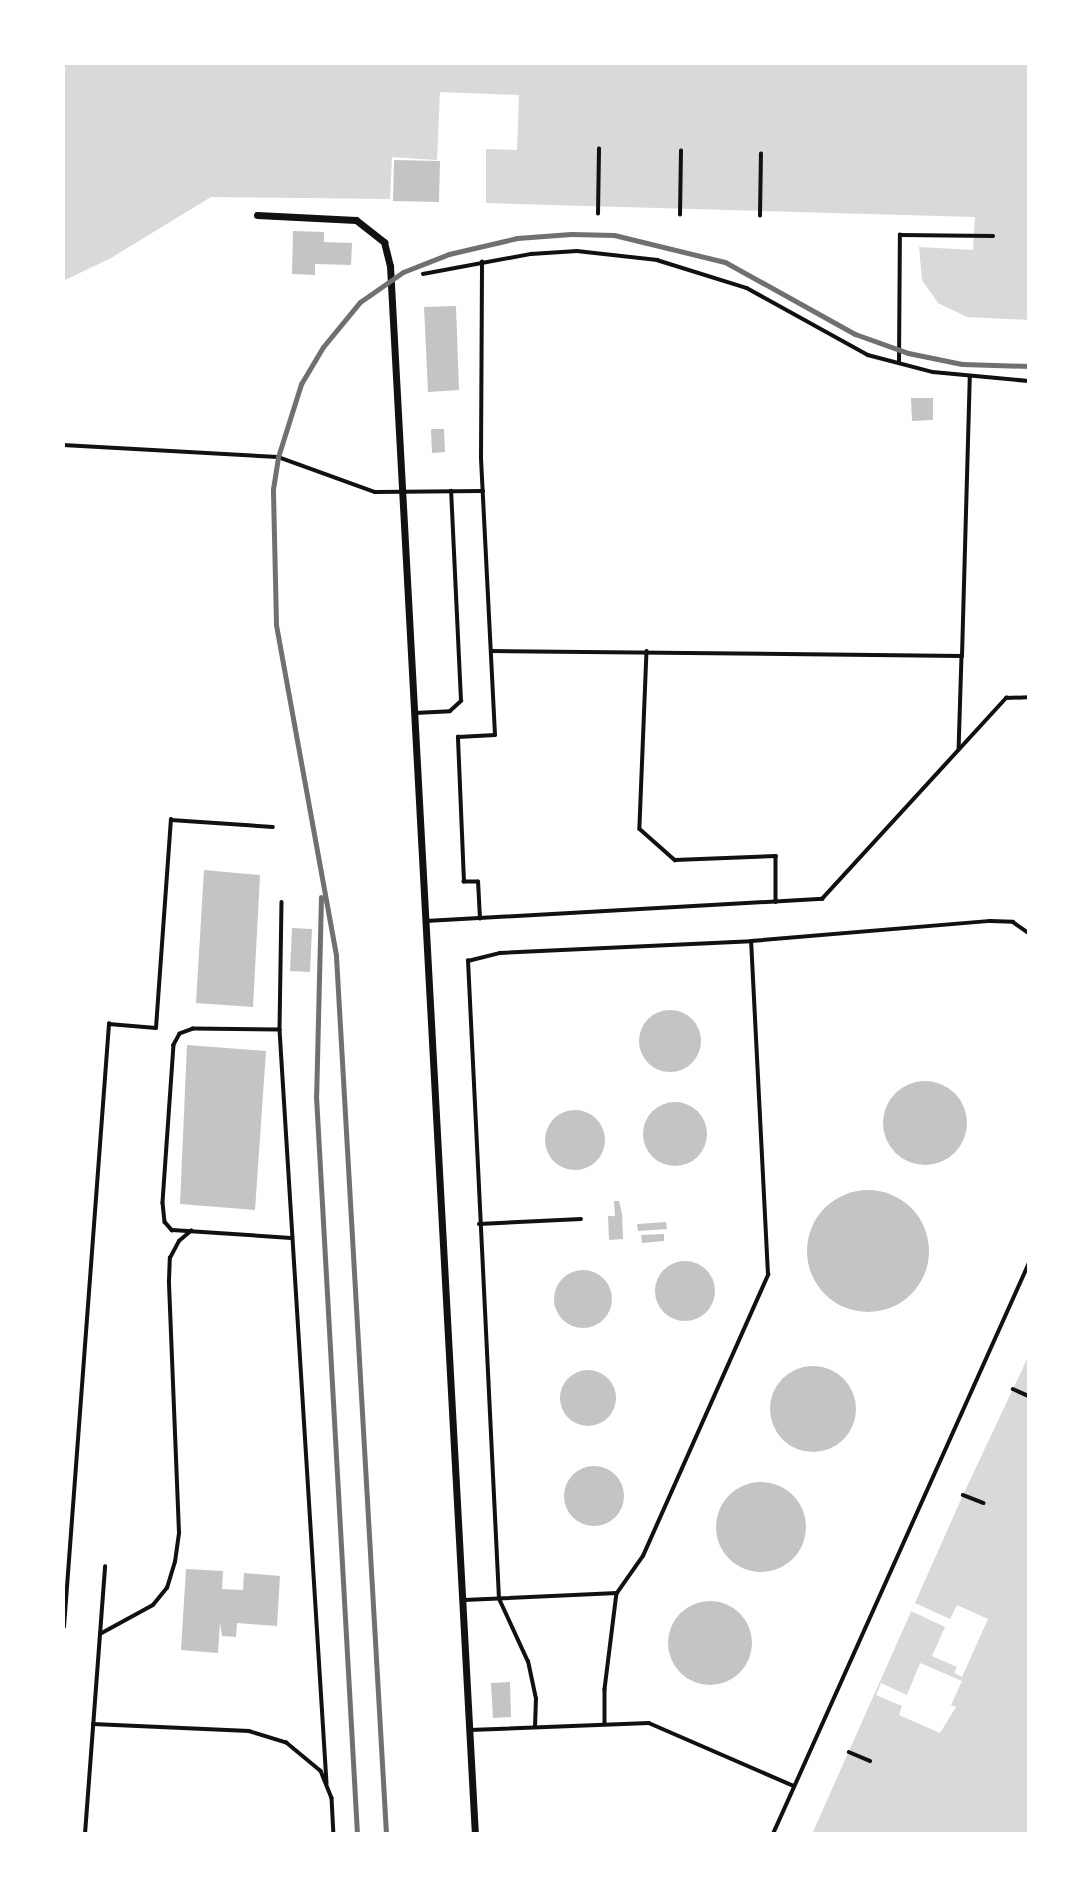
<!DOCTYPE html>
<html>
<head>
<meta charset="utf-8">
<style>
  body { margin:0 }
  #map { position:relative; width:1092px; height:1897px; overflow:hidden; background:#fff; font-family:"Playfair Display",serif }
  div>[style] { position:absolute }
  .water>* { inset:0; background:#d9d9d9 }
  .pier>* { inset:0; background:#fff }
  .building>* { inset:0; background:#c4c4c4 }
  .round { border-radius:50% }
  .path>* { height:3.5px; margin:-1.75px; padding:0 1.75px; transform-origin:1.75px; border-radius:1.75px; background:#111 }
  .service>* { height:3.5px; margin:-1.75px; padding:0 1.75px; transform-origin:1.75px; border-radius:1.75px; background:#111 }
  .minor>* { height:7px; margin:-3.5px; padding:0 3.5px; transform-origin:3.5px; border-radius:3.5px; background:#111 }
  .rail>* { height:5px; margin:-2.5px; padding:0 2.5px; transform-origin:2.5px; border-radius:2.5px; background:#707070 }
  span { translate:-50% -50%; white-space:nowrap; text-align:center; line-height:1.15; -webkit-text-stroke:5px #fff; paint-order:stroke }
  .frame { position:absolute; inset:0; border:65px solid #fff; pointer-events:none }
</style>
</head>
<body>
<div id="map">
  <div class="water">
    <i style="clip-path:polygon(63px 63px,1029px 63px,1029px 320px,967px 317px,938px 303px,922px 280px,919px 247px,973px 250px,975px 217px,486px 203px,486px 149px,517px 150px,519px 95px,440px 92px,437px 160px,392px 157px,390px 199px,211px 197px,111px 258px,63px 281px)"></i>
    <i style="clip-path:polygon(1029px 1355px,1029px 1834px,812px 1834px,963px 1495px)"></i>
  </div>
  <div class="pier">
    <i style="clip-path:polygon(915px 1603px,950px 1619px,957px 1605px,988px 1619px,962px 1677px,954px 1673px,957px 1667px,932px 1656px,945px 1627px,911px 1611px)"></i>
    <i style="clip-path:polygon(920px 1663px,962px 1681px,951px 1705px,956px 1707px,940px 1733px,899px 1715px,902px 1706px,876px 1695px,881px 1683px,907px 1695px)"></i>
  </div>
  <div class="building">
    <i style="clip-path:polygon(394px 160px,440px 161px,439px 202px,393px 201px)"></i>
    <i style="clip-path:polygon(293px 231px,324px 232px,324px 242px,352px 243px,351px 265px,315px 264px,315px 275px,292px 274px)"></i>
    <i style="clip-path:polygon(456px 306px,459px 390px,428px 392px,424px 307px)"></i>
    <i style="clip-path:polygon(911px 398px,933px 398px,933px 420px,912px 421px)"></i>
    <i style="clip-path:polygon(431px 429px,444px 429px,445px 452px,432px 453px)"></i>
    <i style="clip-path:polygon(204px 870px,260px 875px,253px 1007px,196px 1003px)"></i>
    <i style="clip-path:polygon(292px 928px,312px 929px,310px 972px,290px 971px)"></i>
    <i class="round" style="left:639px;top:1010px;width:62px;height:62px"></i>
    <i style="clip-path:polygon(187px 1045px,266px 1051px,255px 1210px,180px 1204px)"></i>
    <i class="round" style="left:883px;top:1081px;width:84px;height:84px"></i>
    <i class="round" style="left:643px;top:1102px;width:64px;height:64px"></i>
    <i class="round" style="left:545px;top:1110px;width:60px;height:60px"></i>
    <i class="round" style="left:807px;top:1190px;width:122px;height:122px"></i>
    <i style="clip-path:polygon(614px 1201px,619px 1201px,622px 1214px,623px 1239px,609px 1240px,608px 1216px,615px 1216px)"></i>
    <i style="clip-path:polygon(666px 1222px,667px 1229px,638px 1231px,637px 1224px)"></i>
    <i style="clip-path:polygon(664px 1234px,664px 1241px,642px 1243px,641px 1235px)"></i>
    <i class="round" style="left:655px;top:1261px;width:60px;height:60px"></i>
    <i class="round" style="left:554px;top:1270px;width:58px;height:58px"></i>
    <i class="round" style="left:770px;top:1366px;width:86px;height:86px"></i>
    <i class="round" style="left:560px;top:1370px;width:56px;height:56px"></i>
    <i class="round" style="left:564px;top:1466px;width:60px;height:60px"></i>
    <i class="round" style="left:716px;top:1482px;width:90px;height:90px"></i>
    <i style="clip-path:polygon(186px 1569px,223px 1571px,222px 1589px,243px 1590px,244px 1573px,280px 1576px,277px 1626px,237px 1623px,236px 1637px,222px 1636px,220px 1623px,218px 1653px,181px 1650px)"></i>
    <i class="round" style="left:668px;top:1601px;width:84px;height:84px"></i>
    <i style="clip-path:polygon(510px 1682px,511px 1717px,493px 1718px,491px 1683px)"></i>
  </div>
  <div class="path">
    <i style="left:598px;top:214px;width:65px;rotate:-89.1deg"></i>
    <i style="left:680px;top:215px;width:64px;rotate:-89.1deg"></i>
    <i style="left:760px;top:216px;width:62px;rotate:-89.1deg"></i>
    <i style="left:1013px;top:1389px;width:17px;rotate:24deg"></i>
    <i style="left:963px;top:1495px;width:22px;rotate:21deg"></i>
    <i style="left:849px;top:1752px;width:23px;rotate:23deg"></i>
  </div>
  <div class="service">
    <i style="left:423px;top:274px;width:110px;rotate:-10.5deg"></i>
    <i style="left:531px;top:254px;width:46px;rotate:-3.7deg"></i>
    <i style="left:577px;top:251px;width:81px;rotate:6.4deg"></i>
    <i style="left:657px;top:260px;width:94px;rotate:17.3deg"></i>
    <i style="left:747px;top:288px;width:138px;rotate:29deg"></i>
    <i style="left:868px;top:355px;width:67px;rotate:14.7deg"></i>
    <i style="left:933px;top:372px;width:96px;rotate:5.4deg"></i>
    <i style="left:899px;top:363px;width:128px;rotate:-89.6deg"></i>
    <i style="left:900px;top:235px;width:93px;rotate:0.6deg"></i>
    <i style="left:63px;top:445px;width:215px;rotate:3.2deg"></i>
    <i style="left:278px;top:457px;width:103px;rotate:19.8deg"></i>
    <i style="left:375px;top:492px;width:108px;rotate:-0.5deg"></i>
    <i style="left:491px;top:651px;width:471px;rotate:0.6deg"></i>
    <i style="left:962px;top:656px;width:93px;rotate:91.8deg"></i>
    <i style="left:647px;top:651px;width:178px;rotate:92.3deg"></i>
    <i style="left:640px;top:829px;width:47px;rotate:41.5deg"></i>
    <i style="left:675px;top:860px;width:101px;rotate:-2.3deg"></i>
    <i style="left:776px;top:856px;width:46px;rotate:90deg"></i>
    <i style="left:962px;top:656px;width:279px;rotate:-88.4deg"></i>
    <i style="left:415px;top:713px;width:35px;rotate:-3deg"></i>
    <i style="left:450px;top:711px;width:15px;rotate:-42deg"></i>
    <i style="left:461px;top:701px;width:210px;rotate:-92.7deg"></i>
    <i style="left:282px;top:902px;width:128px;rotate:90.9deg"></i>
    <i style="left:280px;top:1030px;width:755px;rotate:86.43deg"></i>
    <i style="left:480px;top:919px;width:37px;rotate:-93deg"></i>
    <i style="left:478px;top:882px;width:14px;rotate:180deg"></i>
    <i style="left:464px;top:882px;width:145px;rotate:-92.4deg"></i>
    <i style="left:458px;top:737px;width:37px;rotate:-3deg"></i>
    <i style="left:495px;top:735px;width:277px;rotate:-92.9deg"></i>
    <i style="left:481px;top:458px;width:196px;rotate:-89.7deg"></i>
    <i style="left:426px;top:921px;width:397px;rotate:-3.2deg"></i>
    <i style="left:822px;top:899px;width:273px;rotate:-47.5deg"></i>
    <i style="left:1006px;top:698px;width:23px;rotate:-2deg"></i>
    <i style="left:280px;top:1030px;width:87px;rotate:-179.3deg"></i>
    <i style="left:193px;top:1029px;width:14px;rotate:159deg"></i>
    <i style="left:180px;top:1034px;width:13px;rotate:119deg"></i>
    <i style="left:174px;top:1045px;width:158px;rotate:94deg"></i>
    <i style="left:163px;top:1203px;width:19px;rotate:84deg"></i>
    <i style="left:165px;top:1222px;width:11px;rotate:49deg"></i>
    <i style="left:172px;top:1230px;width:119px;rotate:3.8deg"></i>
    <i style="left:479px;top:1224px;width:102px;rotate:-2.8deg"></i>
    <i style="left:617px;top:1593px;width:45px;rotate:-54.9deg"></i>
    <i style="left:643px;top:1556px;width:308px;rotate:-66deg"></i>
    <i style="left:768px;top:1275px;width:334px;rotate:-92.9deg"></i>
    <i style="left:464px;top:1600px;width:153px;rotate:-2.6deg"></i>
    <i style="left:617px;top:1593px;width:97px;rotate:97.1deg"></i>
    <i style="left:605px;top:1689px;width:35px;rotate:90deg"></i>
    <i style="left:64px;top:1627px;width:605px;rotate:-85.73deg"></i>
    <i style="left:109px;top:1024px;width:47px;rotate:4.9deg"></i>
    <i style="left:156px;top:1028px;width:209px;rotate:-85.9deg"></i>
    <i style="left:171px;top:820px;width:102px;rotate:3.9deg"></i>
    <i style="left:100px;top:1634px;width:60px;rotate:-28.7deg"></i>
    <i style="left:153px;top:1605px;width:22px;rotate:-51deg"></i>
    <i style="left:167px;top:1588px;width:27px;rotate:-73deg"></i>
    <i style="left:175px;top:1562px;width:29px;rotate:-82deg"></i>
    <i style="left:179px;top:1533px;width:252px;rotate:-92.3deg"></i>
    <i style="left:169px;top:1281px;width:23px;rotate:-88deg"></i>
    <i style="left:170px;top:1258px;width:19px;rotate:-62deg"></i>
    <i style="left:179px;top:1241px;width:16px;rotate:-40deg"></i>
    <i style="left:93px;top:1724px;width:156px;rotate:2.6deg"></i>
    <i style="left:249px;top:1731px;width:39px;rotate:17deg"></i>
    <i style="left:286px;top:1742px;width:45px;rotate:39.6deg"></i>
    <i style="left:321px;top:1771px;width:29px;rotate:68deg"></i>
    <i style="left:332px;top:1798px;width:36px;rotate:87deg"></i>
    <i style="left:535px;top:1727px;width:28px;rotate:-88deg"></i>
    <i style="left:536px;top:1699px;width:38px;rotate:-102deg"></i>
    <i style="left:528px;top:1662px;width:69px;rotate:-114.7deg"></i>
    <i style="left:499px;top:1599px;width:639px;rotate:-92.78deg"></i>
    <i style="left:468px;top:961px;width:33px;rotate:-14deg"></i>
    <i style="left:500px;top:953px;width:251px;rotate:-2.7deg"></i>
    <i style="left:751px;top:941px;width:240px;rotate:-4.8deg"></i>
    <i style="left:990px;top:921px;width:23px;rotate:2deg"></i>
    <i style="left:1013px;top:922px;width:19px;rotate:35deg"></i>
    <i style="left:470px;top:1730px;width:179px;rotate:-2.2deg"></i>
    <i style="left:649px;top:1723px;width:158px;rotate:23.5deg"></i>
    <i style="left:85px;top:1834px;width:268px;rotate:-85.7deg"></i>
    <i style="left:773px;top:1834px;width:626px;rotate:-65.85deg"></i>
  </div>
  <div class="minor">
    <i style="left:257px;top:215px;width:99px;rotate:2.9deg"></i>
    <i style="left:356px;top:220px;width:36px;rotate:38deg"></i>
    <i style="left:384px;top:242px;width:25px;rotate:76deg"></i>
    <i style="left:390px;top:266px;width:1570px;rotate:86.9deg"></i>
  </div>
  <div class="rail">
    <i style="left:321px;top:897px;width:199px;rotate:91.4deg"></i>
    <i style="left:316px;top:1096px;width:739px;rotate:86.82deg"></i>
    <i style="left:386px;top:1834px;width:880px;rotate:-93.26deg"></i>
    <i style="left:336px;top:955px;width:336px;rotate:-100.3deg"></i>
    <i style="left:276px;top:624px;width:135px;rotate:-91.3deg"></i>
    <i style="left:273px;top:489px;width:32px;rotate:-81deg"></i>
    <i style="left:278px;top:457px;width:77px;rotate:-72.5deg"></i>
    <i style="left:301px;top:384px;width:43px;rotate:-59.3deg"></i>
    <i style="left:323px;top:347px;width:58px;rotate:-50.6deg"></i>
    <i style="left:360px;top:302px;width:52px;rotate:-34.9deg"></i>
    <i style="left:403px;top:272px;width:49px;rotate:-21.4deg"></i>
    <i style="left:449px;top:254px;width:70px;rotate:-13.2deg"></i>
    <i style="left:517px;top:238px;width:54px;rotate:-4.2deg"></i>
    <i style="left:571px;top:234px;width:43px;rotate:1.3deg"></i>
    <i style="left:614px;top:235px;width:114px;rotate:13.7deg"></i>
    <i style="left:725px;top:262px;width:149px;rotate:29deg"></i>
    <i style="left:855px;top:334px;width:56px;rotate:19.7deg"></i>
    <i style="left:908px;top:353px;width:55px;rotate:11.5deg"></i>
    <i style="left:962px;top:364px;width:67px;rotate:1.7deg"></i>
  </div>
  <div class="frame"></div>
</div>
</body>
</html>
